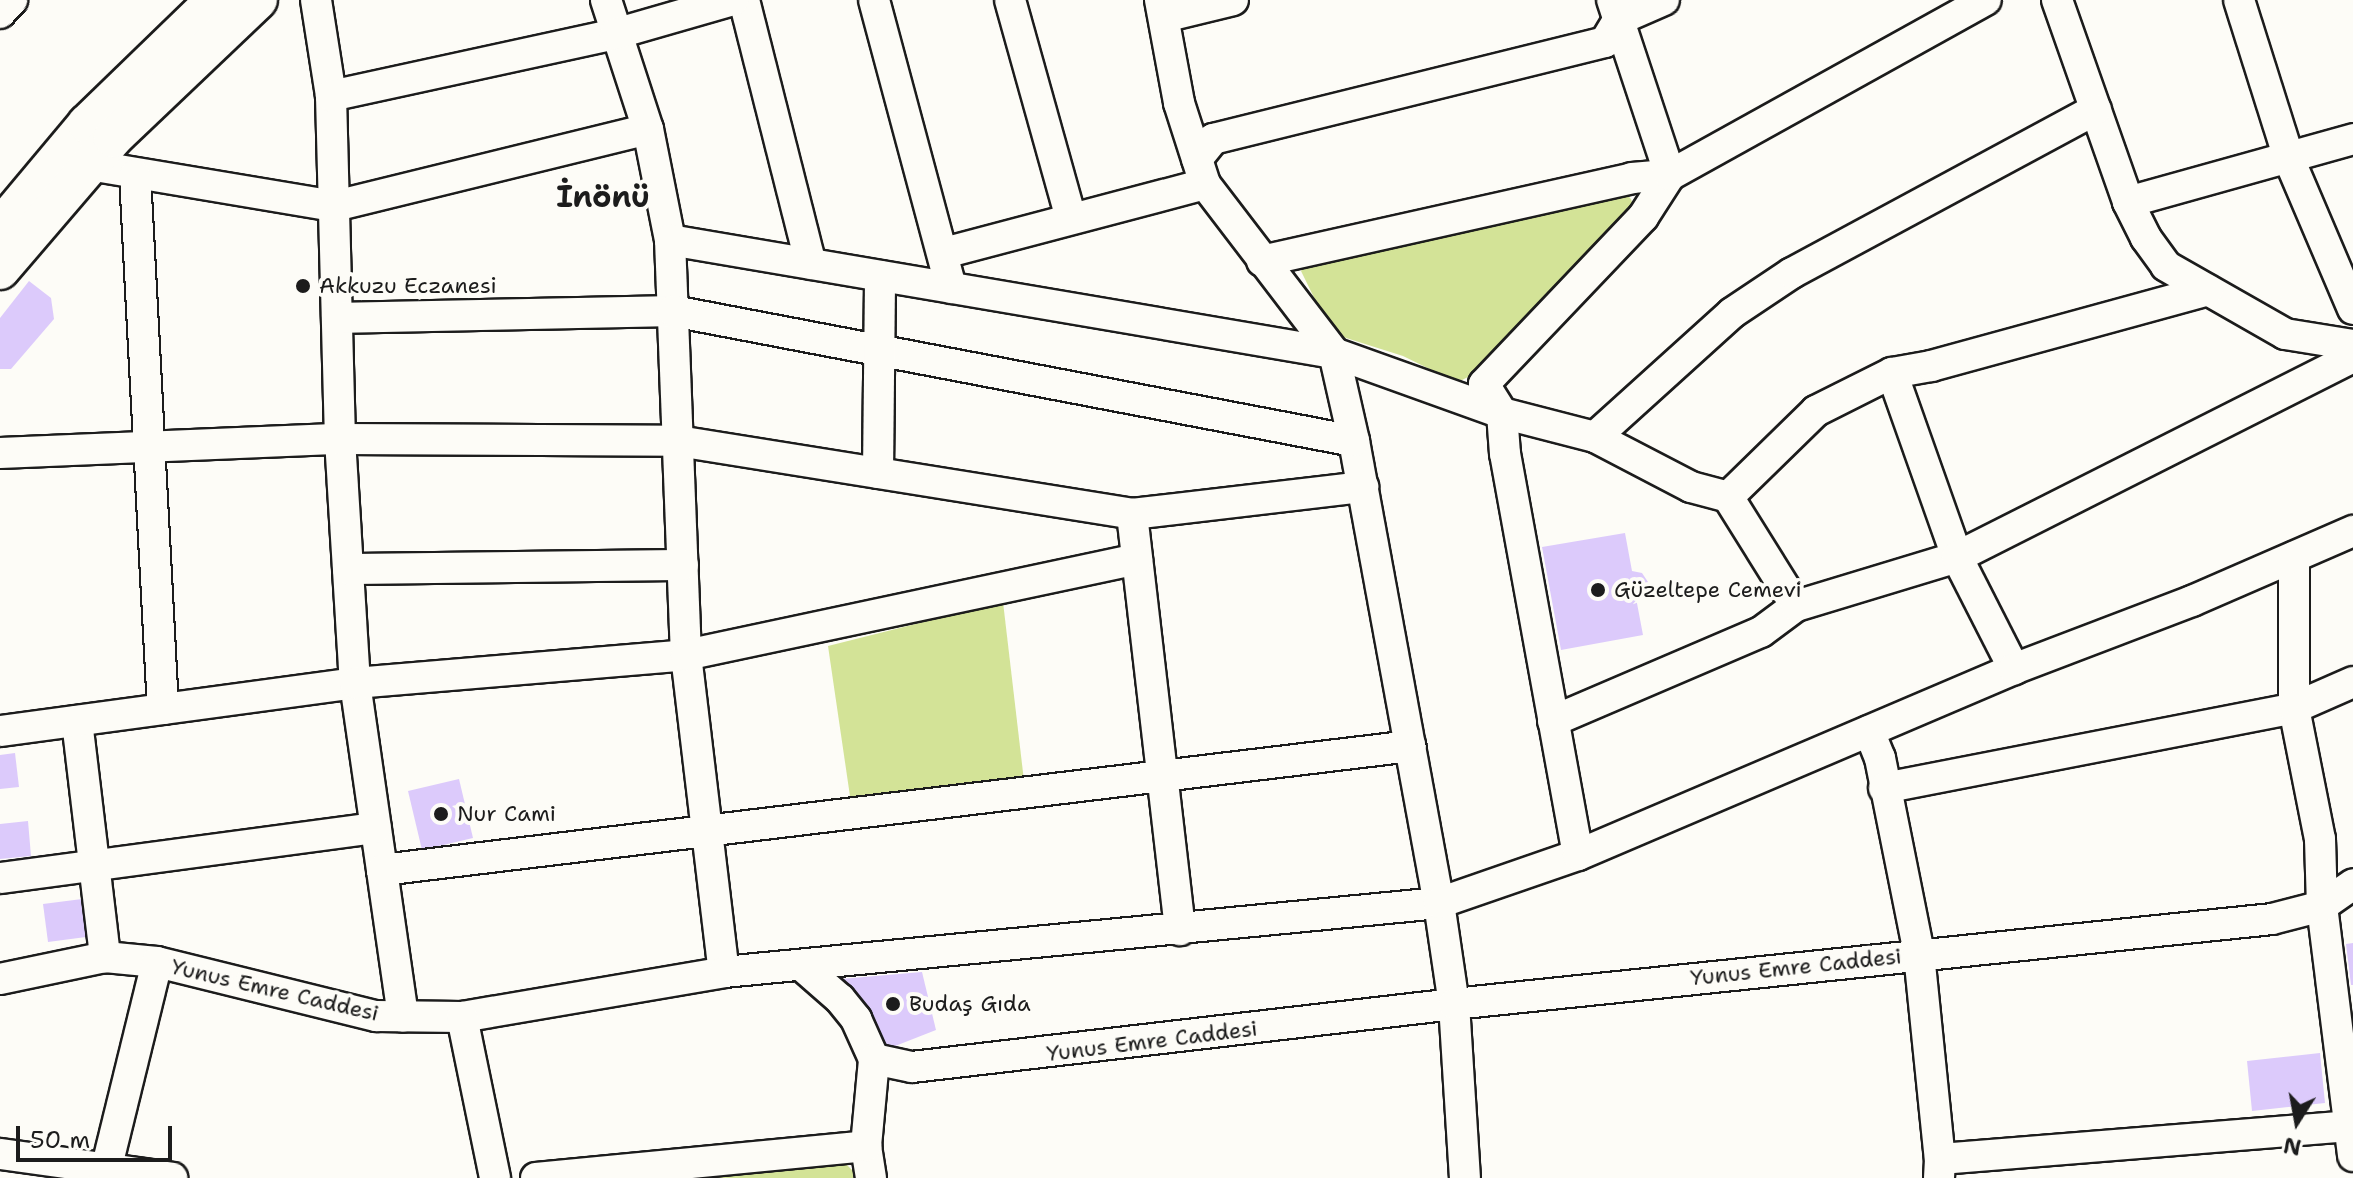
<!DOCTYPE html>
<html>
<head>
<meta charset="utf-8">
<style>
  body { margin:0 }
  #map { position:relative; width:2353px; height:1178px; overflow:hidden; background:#fdfcf7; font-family:"Shantell Sans",sans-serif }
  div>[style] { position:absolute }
  .green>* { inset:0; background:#d3e397 }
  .building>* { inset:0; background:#dccafb }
  .roads { filter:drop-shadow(2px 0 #1c1c1c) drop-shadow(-2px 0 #1c1c1c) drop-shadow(0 2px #1c1c1c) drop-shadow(0 -2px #1c1c1c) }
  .minor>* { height:30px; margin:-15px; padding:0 15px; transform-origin:15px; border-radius:15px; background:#fdfcf7 }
  .major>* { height:38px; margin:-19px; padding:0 19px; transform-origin:19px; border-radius:19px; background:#fdfcf7 }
  .dots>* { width:22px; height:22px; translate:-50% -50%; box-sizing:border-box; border:4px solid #fdfcf7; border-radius:50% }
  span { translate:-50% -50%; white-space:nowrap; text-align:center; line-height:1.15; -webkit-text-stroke:8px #fdfcf7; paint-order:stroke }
  .poi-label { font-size:22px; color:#1c1c1c }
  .left { translate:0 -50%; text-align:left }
  .street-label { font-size:22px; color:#1c1c1c }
  .district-label { font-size:30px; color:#1c1c1c; font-weight:700 }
  .north { position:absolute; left:2257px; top:1082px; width:80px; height:80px; -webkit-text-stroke:6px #fdfcf7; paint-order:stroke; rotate:191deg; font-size:22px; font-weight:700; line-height:32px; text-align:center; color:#1c1c1c }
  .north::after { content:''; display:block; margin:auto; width:28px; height:36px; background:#1c1c1c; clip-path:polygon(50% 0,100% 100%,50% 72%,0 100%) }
  .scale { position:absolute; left:16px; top:1126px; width:156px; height:36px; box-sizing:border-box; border:4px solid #1c1c1c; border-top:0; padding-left:10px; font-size:24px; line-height:28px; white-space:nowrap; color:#1c1c1c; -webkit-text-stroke:6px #fdfcf7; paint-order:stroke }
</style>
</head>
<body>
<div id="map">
  <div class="green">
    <i style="clip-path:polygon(1621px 189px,1631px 199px,1634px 208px,1474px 374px,1462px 380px,1450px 379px,1403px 356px,1343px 337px,1326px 322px,1301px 271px,1307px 263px)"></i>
    <i style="clip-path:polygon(1003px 602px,1024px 781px,851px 803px,828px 646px)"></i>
    <i style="clip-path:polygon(846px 1164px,860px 1178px,680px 1178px)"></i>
  </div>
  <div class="building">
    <i style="clip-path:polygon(29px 281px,51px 298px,54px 319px,11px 369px,0 369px,0 318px)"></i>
    <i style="clip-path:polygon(1625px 533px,1632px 571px,1642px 573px,1648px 582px,1645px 592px,1636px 598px,1643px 635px,1561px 650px,1542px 547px)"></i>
    <i style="clip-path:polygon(15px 753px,19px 787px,0 789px,0 755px)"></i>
    <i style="clip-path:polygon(459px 779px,473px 838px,422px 850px,408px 791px)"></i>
    <i style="clip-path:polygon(28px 821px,31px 856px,0 859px,0 824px)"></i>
    <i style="clip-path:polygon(82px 899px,86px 937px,48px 942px,43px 904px)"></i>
    <i style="clip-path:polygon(2353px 943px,2353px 985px,2351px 985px,2346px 944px)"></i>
    <i style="clip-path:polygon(922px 972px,936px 1030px,885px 1050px,841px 979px)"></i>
    <i style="clip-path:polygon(2320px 1053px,2325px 1103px,2252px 1111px,2247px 1061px)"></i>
  </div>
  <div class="roads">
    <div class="minor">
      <i style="left:316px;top:0;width:97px;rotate:81.1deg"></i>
      <i style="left:331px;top:96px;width:343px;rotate:88.5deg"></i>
      <i style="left:340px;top:439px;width:244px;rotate:86.5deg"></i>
      <i style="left:355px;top:683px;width:337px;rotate:81.8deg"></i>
      <i style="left:606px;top:0;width:136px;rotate:72deg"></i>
      <i style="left:648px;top:129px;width:113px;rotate:78.8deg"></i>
      <i style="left:670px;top:240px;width:415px;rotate:87.8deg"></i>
      <i style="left:686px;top:655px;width:319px;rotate:83.2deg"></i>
      <i style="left:744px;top:0;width:272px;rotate:75.8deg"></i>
      <i style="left:874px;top:0;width:298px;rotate:75deg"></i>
      <i style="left:1010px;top:0;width:227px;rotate:74.4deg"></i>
      <i style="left:1160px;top:0;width:105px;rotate:79.5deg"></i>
      <i style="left:1179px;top:103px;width:85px;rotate:72.2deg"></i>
      <i style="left:1205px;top:184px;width:213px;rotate:52.6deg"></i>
      <i style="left:1334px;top:353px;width:90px;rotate:77.2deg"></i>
      <i style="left:1354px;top:441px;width:470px;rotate:79.6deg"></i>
      <i style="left:1439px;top:903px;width:102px;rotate:81.6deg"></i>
      <i style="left:1454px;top:1004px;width:174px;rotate:86.4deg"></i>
      <i style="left:2057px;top:0;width:214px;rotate:70.6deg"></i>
      <i style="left:2128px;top:202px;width:40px;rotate:63.4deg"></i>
      <i style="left:2146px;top:238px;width:34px;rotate:54deg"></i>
      <i style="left:2166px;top:266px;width:137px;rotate:29.7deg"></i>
      <i style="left:2285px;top:334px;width:69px;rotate:9.2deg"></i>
      <i style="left:2239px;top:0;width:167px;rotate:72.5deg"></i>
      <i style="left:2289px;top:159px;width:163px;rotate:66.9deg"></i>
      <i style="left:0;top:13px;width:18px;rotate:-47deg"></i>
      <i style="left:1164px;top:17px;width:71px;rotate:-13.8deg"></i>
      <i style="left:331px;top:96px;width:291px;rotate:-12.3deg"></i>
      <i style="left:615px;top:34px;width:123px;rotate:-16.1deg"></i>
      <i style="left:1197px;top:159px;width:26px;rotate:-51deg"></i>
      <i style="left:1213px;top:139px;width:404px;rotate:-13.9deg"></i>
      <i style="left:1605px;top:42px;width:26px;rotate:-59deg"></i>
      <i style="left:1618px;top:20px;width:50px;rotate:-23.5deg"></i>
      <i style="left:89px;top:165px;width:249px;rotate:9.5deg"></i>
      <i style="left:335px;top:206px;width:322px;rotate:-13.8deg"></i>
      <i style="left:135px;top:175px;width:535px;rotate:87deg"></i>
      <i style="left:2128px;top:202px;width:234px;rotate:-15.6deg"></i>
      <i style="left:670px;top:240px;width:674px;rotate:9.66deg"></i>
      <i style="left:1334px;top:353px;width:178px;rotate:19.7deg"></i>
      <i style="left:1502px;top:413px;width:96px;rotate:14.5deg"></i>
      <i style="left:1595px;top:437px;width:108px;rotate:27.5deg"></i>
      <i style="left:1691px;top:487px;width:38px;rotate:15deg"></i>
      <i style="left:1728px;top:497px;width:128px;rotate:58deg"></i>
      <i style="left:944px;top:253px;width:270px;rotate:-14.8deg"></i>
      <i style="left:1262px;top:261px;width:379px;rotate:-12.6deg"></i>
      <i style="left:1632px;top:178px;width:38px;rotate:-5deg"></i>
      <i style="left:1670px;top:175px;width:361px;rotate:-29deg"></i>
      <i style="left:337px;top:318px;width:336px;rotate:-1.2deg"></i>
      <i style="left:673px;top:311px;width:693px;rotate:10.81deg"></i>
      <i style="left:1892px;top:373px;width:195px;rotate:70.5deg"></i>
      <i style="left:1957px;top:557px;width:126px;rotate:63deg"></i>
      <i style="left:1595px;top:437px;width:185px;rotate:-42.1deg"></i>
      <i style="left:1732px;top:313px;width:72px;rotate:-33.7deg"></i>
      <i style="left:1792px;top:273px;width:345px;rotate:-28.3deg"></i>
      <i style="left:0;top:453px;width:340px;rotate:-2.4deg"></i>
      <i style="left:340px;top:439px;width:338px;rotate:0.3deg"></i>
      <i style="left:678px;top:441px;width:460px;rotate:9.1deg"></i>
      <i style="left:1132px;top:514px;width:233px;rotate:-6.7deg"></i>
      <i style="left:878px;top:473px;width:197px;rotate:-89.4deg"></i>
      <i style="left:1728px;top:497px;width:123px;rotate:-44.3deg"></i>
      <i style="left:1816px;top:411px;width:85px;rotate:-26.6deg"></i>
      <i style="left:1892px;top:373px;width:40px;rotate:-10deg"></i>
      <i style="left:1931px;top:366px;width:287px;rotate:-15.3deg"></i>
      <i style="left:1132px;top:514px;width:419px;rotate:83.4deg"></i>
      <i style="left:2294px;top:557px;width:151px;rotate:90deg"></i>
      <i style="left:2294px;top:708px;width:134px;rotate:78.8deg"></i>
      <i style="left:2320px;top:839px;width:67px;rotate:88.3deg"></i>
      <i style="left:2322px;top:906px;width:252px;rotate:82.9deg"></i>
      <i style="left:348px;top:569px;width:335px;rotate:-0.7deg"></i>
      <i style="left:77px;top:721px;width:238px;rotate:83.2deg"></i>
      <i style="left:1553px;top:721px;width:226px;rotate:-23.2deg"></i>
      <i style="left:1761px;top:632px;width:44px;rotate:-36.6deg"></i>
      <i style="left:1796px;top:606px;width:168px;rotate:-16.9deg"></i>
      <i style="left:1957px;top:557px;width:444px;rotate:-26.8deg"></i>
      <i style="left:0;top:731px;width:358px;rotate:-7.7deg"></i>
      <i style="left:355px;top:683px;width:332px;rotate:-4.8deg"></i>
      <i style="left:686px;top:655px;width:461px;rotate:-12deg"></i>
      <i style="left:1869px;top:731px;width:29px;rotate:68deg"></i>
      <i style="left:1880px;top:758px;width:200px;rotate:78.7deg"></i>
      <i style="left:1919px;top:954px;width:206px;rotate:84.2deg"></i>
      <i style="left:1940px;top:1159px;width:19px;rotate:93deg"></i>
      <i style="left:1884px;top:788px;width:418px;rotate:-11deg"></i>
      <i style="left:2294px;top:708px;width:64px;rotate:-23.8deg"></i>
      <i style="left:1578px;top:855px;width:408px;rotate:-100.3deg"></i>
      <i style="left:1505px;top:454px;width:41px;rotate:-94.2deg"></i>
      <i style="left:1502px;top:413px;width:34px;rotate:-122deg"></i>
      <i style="left:1484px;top:384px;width:231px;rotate:-46.4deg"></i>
      <i style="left:1643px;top:217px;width:50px;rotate:-57.3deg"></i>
      <i style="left:1670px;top:175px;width:184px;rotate:-108.3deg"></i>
      <i style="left:382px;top:870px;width:1036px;rotate:-6.87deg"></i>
      <i style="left:0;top:878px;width:379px;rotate:-7.6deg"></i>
      <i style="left:801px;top:965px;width:52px;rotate:41.1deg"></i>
      <i style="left:840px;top:999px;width:26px;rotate:51deg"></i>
      <i style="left:856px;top:1019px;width:44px;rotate:65.8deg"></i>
      <i style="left:874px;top:1059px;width:39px;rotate:12deg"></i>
      <i style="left:912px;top:1067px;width:546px;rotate:-6.63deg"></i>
      <i style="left:1454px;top:1004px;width:822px;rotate:-5.93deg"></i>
      <i style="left:2272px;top:919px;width:52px;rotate:-14.6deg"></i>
      <i style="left:2322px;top:906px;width:38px;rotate:-35deg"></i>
      <i style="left:0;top:979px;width:107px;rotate:-11.8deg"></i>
      <i style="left:105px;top:957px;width:52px;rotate:5.5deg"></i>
      <i style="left:157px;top:962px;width:226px;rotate:13.9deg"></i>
      <i style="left:376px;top:1016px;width:86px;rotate:0.7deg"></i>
      <i style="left:462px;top:1017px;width:266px;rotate:-9.7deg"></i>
      <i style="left:724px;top:972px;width:718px;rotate:-5.51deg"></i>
      <i style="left:1439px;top:903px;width:147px;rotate:-19.1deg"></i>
      <i style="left:1578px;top:855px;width:474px;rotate:-23.1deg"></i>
      <i style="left:2014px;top:669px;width:191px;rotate:-20.9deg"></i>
      <i style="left:2192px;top:601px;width:176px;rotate:-23.5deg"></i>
      <i style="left:462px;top:1017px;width:164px;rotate:78.4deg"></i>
      <i style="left:0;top:1154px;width:174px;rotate:7.9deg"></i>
      <i style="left:1940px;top:1159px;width:414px;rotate:-4.6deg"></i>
      <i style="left:104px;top:1178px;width:222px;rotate:-76.2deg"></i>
      <i style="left:536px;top:1178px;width:332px;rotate:-5.5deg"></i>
      <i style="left:871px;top:1178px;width:32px;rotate:-99deg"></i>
      <i style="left:866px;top:1146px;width:87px;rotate:-84.7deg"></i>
    </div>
    <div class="major">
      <i style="left:0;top:228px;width:136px;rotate:-50.1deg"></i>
      <i style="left:87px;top:124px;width:178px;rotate:-44.1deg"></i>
      <i style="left:0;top:270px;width:174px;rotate:-49.4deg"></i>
      <i style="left:113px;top:138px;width:200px;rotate:-43.6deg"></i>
    </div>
  </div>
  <div class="dots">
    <i style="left:303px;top:286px;background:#1c1c1c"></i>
    <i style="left:1598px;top:590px;background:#1c1c1c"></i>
    <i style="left:441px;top:814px;background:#1c1c1c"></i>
    <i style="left:893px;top:1004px;background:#1c1c1c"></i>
  </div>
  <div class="poi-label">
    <span class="left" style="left:319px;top:286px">Akkuzu Eczanesi</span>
    <span class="left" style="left:1614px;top:590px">Güzeltepe Cemevi</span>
    <span class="left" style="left:457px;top:814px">Nur Cami</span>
    <span class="left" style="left:909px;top:1004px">Budaş Gıda</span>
  </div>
  <div class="street-label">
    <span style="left:1796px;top:967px;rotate:-6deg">Yunus Emre Caddesi</span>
    <span style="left:275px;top:990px;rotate:13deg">Yunus Emre Caddesi</span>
    <span style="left:1152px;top:1041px;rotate:-7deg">Yunus Emre Caddesi</span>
  </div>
  <div class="district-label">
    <span style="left:603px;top:197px">İnönü</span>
  </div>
  <div class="north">N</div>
  <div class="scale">50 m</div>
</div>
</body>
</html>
